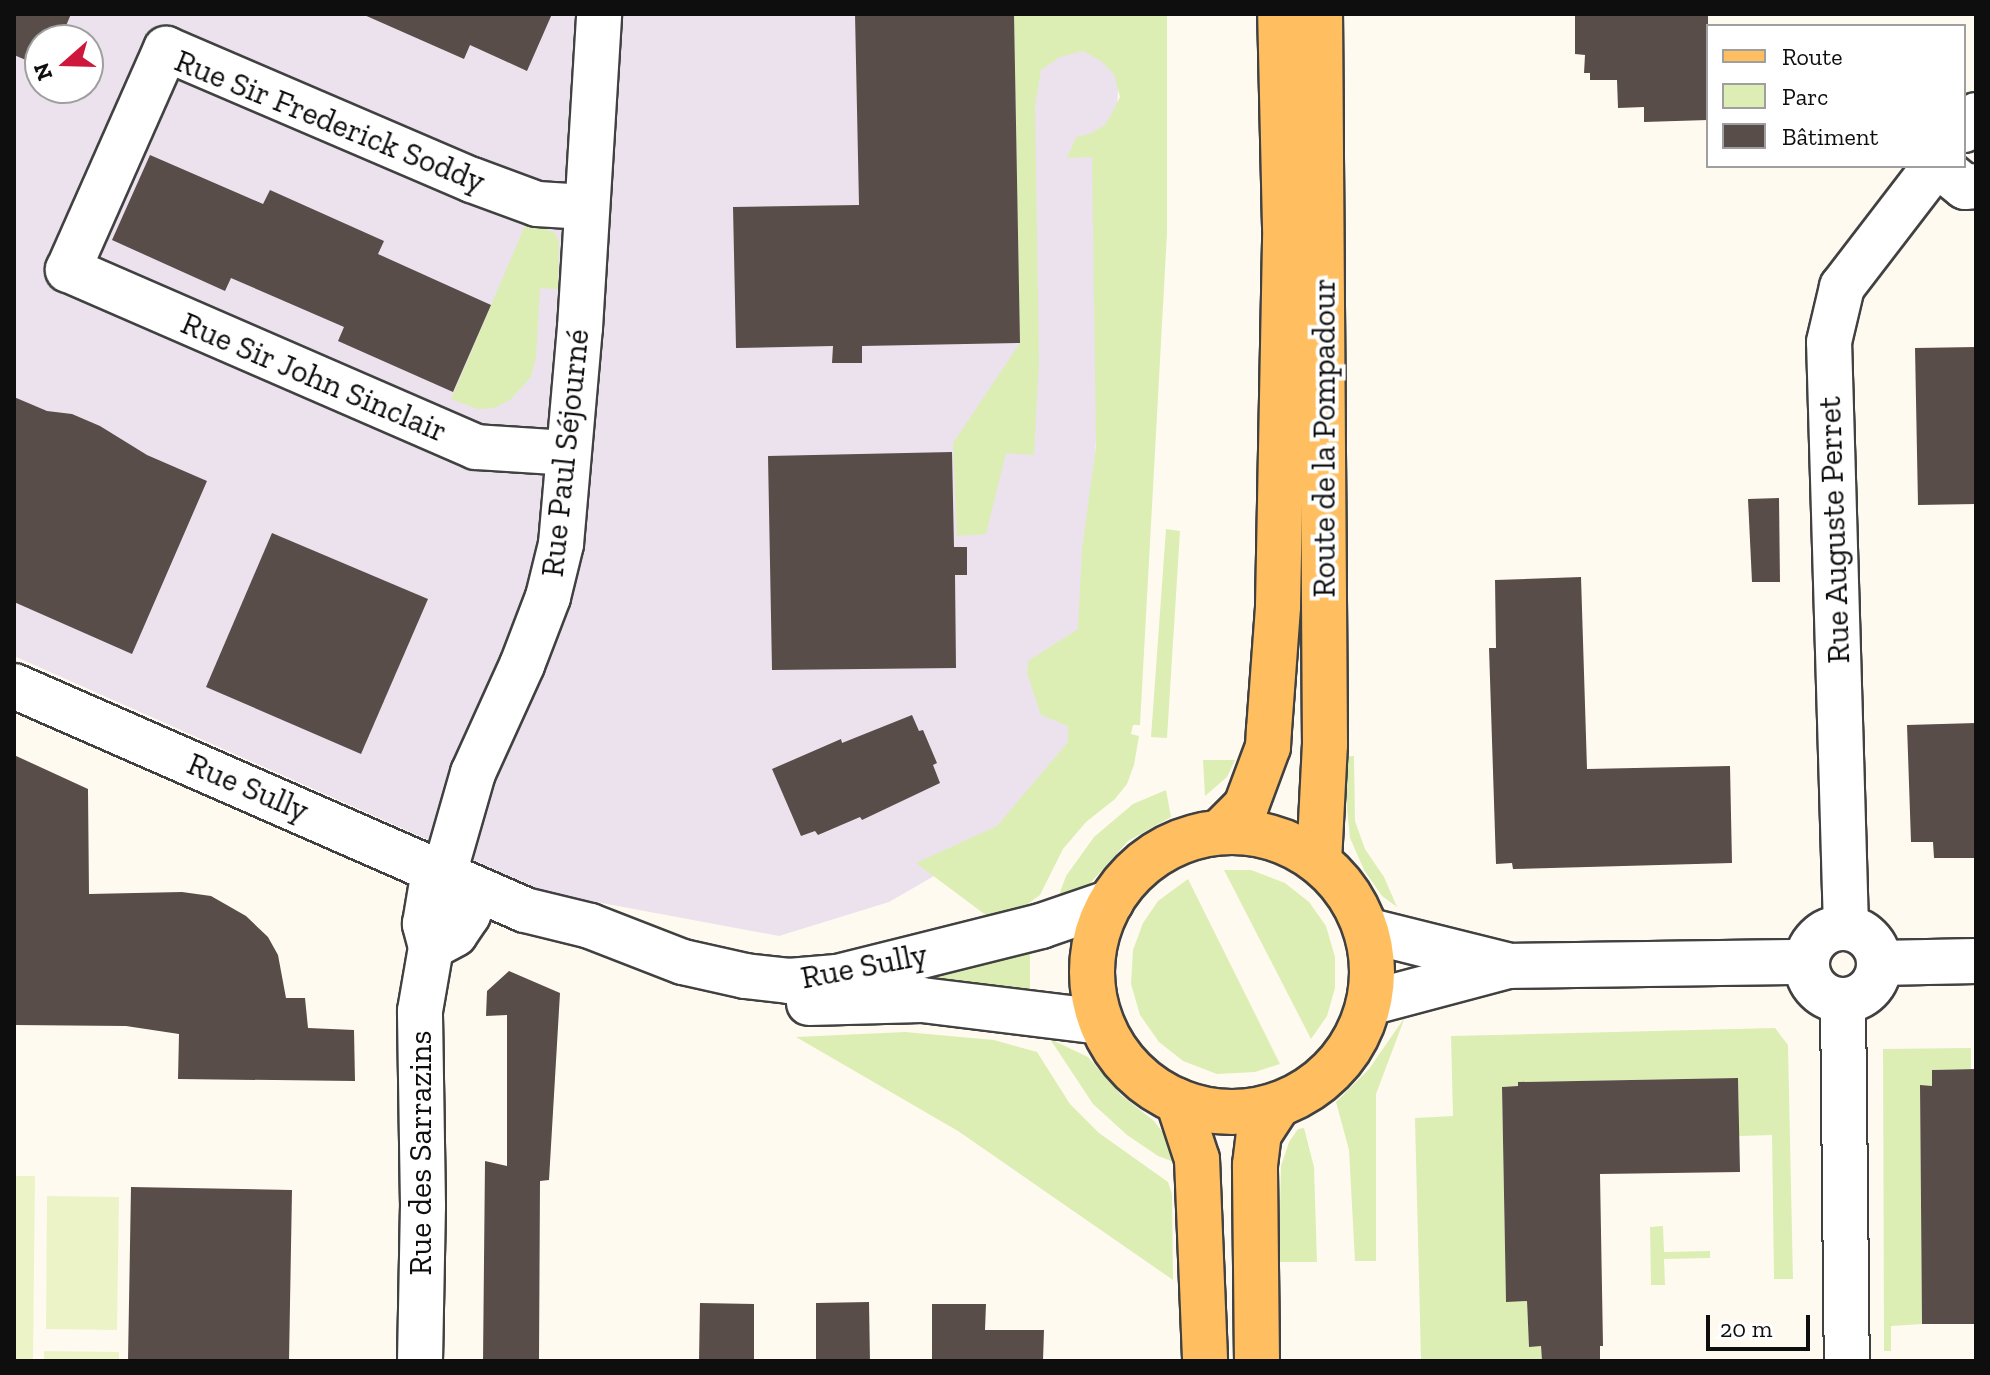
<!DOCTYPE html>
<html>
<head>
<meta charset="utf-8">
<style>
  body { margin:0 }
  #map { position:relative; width:1990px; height:1375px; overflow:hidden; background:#fffaf0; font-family:"Zilla Slab",serif }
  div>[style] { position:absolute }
  .industrial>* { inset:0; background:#ebe2ee }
  .green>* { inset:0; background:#dceeb4 }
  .pitch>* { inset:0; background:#ecf4c7 }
  .building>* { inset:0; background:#584d49 }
  .roads { filter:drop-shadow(2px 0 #414141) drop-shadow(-2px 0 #414141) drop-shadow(0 2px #414141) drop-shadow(0 -2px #414141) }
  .minor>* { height:44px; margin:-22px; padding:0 22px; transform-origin:22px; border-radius:22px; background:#fff }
  .minor>.ring { margin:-22px; padding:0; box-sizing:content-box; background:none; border:44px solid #fff; border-radius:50% }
  .major>* { height:44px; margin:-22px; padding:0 22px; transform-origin:22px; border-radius:22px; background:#ffbf60 }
  .major>.ring { margin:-22px; padding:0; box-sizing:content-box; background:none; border:44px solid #ffbf60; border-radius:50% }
  span { translate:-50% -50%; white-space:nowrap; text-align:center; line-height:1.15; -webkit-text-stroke:8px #fff; paint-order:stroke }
  .street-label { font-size:32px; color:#0e0e0e }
  .frame { position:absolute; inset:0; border:16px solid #0e0e0e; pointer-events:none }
  .legend { position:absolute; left:1706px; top:24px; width:260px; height:144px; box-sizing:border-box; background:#fff; border:2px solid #9f9f9f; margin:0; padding:10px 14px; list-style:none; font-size:24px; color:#0e0e0e }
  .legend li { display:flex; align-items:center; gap:16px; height:40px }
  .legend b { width:40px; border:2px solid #9f9f9f }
  .north { position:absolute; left:24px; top:24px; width:80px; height:80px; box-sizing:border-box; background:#fff; border:2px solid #9f9f9f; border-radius:50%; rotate:250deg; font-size:22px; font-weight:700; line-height:32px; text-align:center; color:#0e0e0e }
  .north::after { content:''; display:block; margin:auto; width:28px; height:36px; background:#ce173c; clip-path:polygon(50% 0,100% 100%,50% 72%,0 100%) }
  .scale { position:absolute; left:1706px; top:1315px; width:104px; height:36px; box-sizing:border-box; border:4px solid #0e0e0e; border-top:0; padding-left:10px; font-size:24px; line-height:28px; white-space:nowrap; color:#0e0e0e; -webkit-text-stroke:6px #fff; paint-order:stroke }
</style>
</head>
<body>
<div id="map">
  <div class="industrial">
    <i style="clip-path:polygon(evenodd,14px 14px,1123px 14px,1078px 725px,1063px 768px,1000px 838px,889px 902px,779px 936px,548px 893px,14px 656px,14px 14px,40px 40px,88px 40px,88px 88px,40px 88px,40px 40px)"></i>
  </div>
  <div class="green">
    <i style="clip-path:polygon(1014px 14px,1167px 14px,1167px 233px,1140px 725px,1133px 725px,1131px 734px,1139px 736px,1134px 765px,1127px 784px,1115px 799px,1086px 822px,1063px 849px,1040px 895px,1025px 906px,987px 916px,916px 863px,997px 826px,1068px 742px,1068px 726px,1041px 715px,1027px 673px,1028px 661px,1078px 629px,1082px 549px,1096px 446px,1092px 157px,1067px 158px,1076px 137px,1090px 134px,1106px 124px,1120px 97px,1114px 74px,1101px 61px,1083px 51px,1060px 57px,1041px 70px,1035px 106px,1039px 362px,1034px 455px,1006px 453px,986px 534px,957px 536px,953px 443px,1020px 343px)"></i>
    <i style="clip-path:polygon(527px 221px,555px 233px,559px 243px,558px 289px,540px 288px,536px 357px,531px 377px,510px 400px,494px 408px,478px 409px,451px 399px)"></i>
    <i style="clip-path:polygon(1166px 529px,1180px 531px,1167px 738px,1151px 737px)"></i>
    <i style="clip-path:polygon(1354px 756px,1355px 821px,1365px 849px,1384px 877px,1397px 907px,1382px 896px,1364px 870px,1350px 838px,1342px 757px)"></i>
    <i style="clip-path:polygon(1203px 760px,1235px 760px,1227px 777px,1205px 796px)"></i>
    <i style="clip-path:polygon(1166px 790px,1171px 817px,1128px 841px,1076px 899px,1054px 909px,1066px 876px,1094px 837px,1133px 804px)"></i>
    <i style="clip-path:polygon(1224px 870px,1251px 870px,1285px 883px,1309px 902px,1326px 926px,1335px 957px,1335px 988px,1327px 1016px,1311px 1039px)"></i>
    <i style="clip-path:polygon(1188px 879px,1280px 1064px,1255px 1072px,1217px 1074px,1183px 1061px,1159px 1042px,1140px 1015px,1131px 984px,1133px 950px,1143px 923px,1158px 901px)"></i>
    <i style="clip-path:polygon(1030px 939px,1030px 997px,897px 981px)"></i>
    <i style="clip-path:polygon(1405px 1017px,1376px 1094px,1376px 1261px,1355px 1261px,1349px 1150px,1336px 1102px,1369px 1069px)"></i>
    <i style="clip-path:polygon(1775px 1028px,1788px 1045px,1793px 1279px,1774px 1279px,1772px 1135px,1739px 1136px,1738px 1078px,1518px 1082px,1518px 1086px,1502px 1087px,1506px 1301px,1527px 1301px,1529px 1346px,1541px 1346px,1542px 1361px,1421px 1361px,1415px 1118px,1453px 1116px,1451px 1036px)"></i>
    <i style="clip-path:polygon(905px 1032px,994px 1040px,1037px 1052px,1070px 1104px,1099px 1133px,1168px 1182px,1172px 1194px,1173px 1280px,958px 1131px,796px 1037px)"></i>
    <i style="clip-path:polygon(1050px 1039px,1088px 1057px,1121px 1095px,1154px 1121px,1170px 1142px,1179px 1164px,1158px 1156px,1127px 1135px,1093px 1104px)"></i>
    <i style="clip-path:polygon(1971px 1048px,1971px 1069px,1932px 1070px,1932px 1086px,1920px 1086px,1922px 1324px,1891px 1326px,1891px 1351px,1884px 1351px,1883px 1049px)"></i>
    <i style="clip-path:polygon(1304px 1128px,1314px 1167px,1317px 1262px,1279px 1262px,1281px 1166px,1289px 1142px,1298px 1129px)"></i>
    <i style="clip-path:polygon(1663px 1226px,1664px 1252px,1710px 1251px,1710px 1258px,1664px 1259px,1665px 1285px,1651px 1285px,1650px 1227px)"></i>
  </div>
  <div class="pitch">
    <i style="clip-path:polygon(14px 1176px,35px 1176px,33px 1361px,14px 1361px)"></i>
    <i style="clip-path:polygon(47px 1196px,119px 1197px,117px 1330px,46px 1329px)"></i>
    <i style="clip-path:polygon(44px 1351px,119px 1352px,119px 1361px,44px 1361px)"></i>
  </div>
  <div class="building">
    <i style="clip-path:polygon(14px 14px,71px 14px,60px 40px,40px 40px,40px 66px,14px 55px)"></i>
    <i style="clip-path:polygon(362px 14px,552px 14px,527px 71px,470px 45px,464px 59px)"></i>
    <i style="clip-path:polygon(855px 14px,1014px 14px,1020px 343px,862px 346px,862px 363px,832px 363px,833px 346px,736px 348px,733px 207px,859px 205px)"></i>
    <i style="clip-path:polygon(1575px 14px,1708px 14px,1708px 120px,1644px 122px,1644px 107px,1618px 108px,1617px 80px,1590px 80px,1590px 73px,1584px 73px,1585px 55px,1575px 54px)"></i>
    <i style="clip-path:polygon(150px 155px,263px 204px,270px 190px,384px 241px,378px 254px,491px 305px,453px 392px,338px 341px,344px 327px,231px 278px,225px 291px,112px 240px)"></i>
    <i style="clip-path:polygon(1976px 347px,1976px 504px,1918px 505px,1915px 348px)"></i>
    <i style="clip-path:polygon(14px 397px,47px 411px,72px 414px,100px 426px,147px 455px,207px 481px,132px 654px,14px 602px)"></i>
    <i style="clip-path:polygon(952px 452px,954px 547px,967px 547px,967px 575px,955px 575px,956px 668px,772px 670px,768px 456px)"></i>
    <i style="clip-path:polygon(1779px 498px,1780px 582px,1752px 582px,1748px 499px)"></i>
    <i style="clip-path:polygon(272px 533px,428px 599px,361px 754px,206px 687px)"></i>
    <i style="clip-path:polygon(1581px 577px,1587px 769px,1730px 766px,1732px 863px,1513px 869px,1512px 863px,1496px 864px,1489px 648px,1496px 648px,1495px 580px)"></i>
    <i style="clip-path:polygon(912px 715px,919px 731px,923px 730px,937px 763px,933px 765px,940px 783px,862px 820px,860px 817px,818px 835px,815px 831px,801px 836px,772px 769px,841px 739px,842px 743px)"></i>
    <i style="clip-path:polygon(1976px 723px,1976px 858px,1934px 858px,1933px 842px,1911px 842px,1907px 725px)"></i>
    <i style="clip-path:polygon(14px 755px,88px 789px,89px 894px,182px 892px,211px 896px,246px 916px,268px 937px,278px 955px,286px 998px,305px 998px,308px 1028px,354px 1030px,355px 1081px,178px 1079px,179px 1034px,126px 1026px,14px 1025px)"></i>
    <i style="clip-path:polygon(509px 971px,560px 993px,549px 1180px,540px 1181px,539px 1361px,483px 1361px,485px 1161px,507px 1166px,507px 1015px,486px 1016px,487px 991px)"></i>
    <i style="clip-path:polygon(1976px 1069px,1976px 1324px,1922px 1324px,1920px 1085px,1932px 1086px,1932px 1070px)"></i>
    <i style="clip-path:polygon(1738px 1078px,1740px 1172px,1600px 1174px,1603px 1346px,1600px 1346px,1600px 1361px,1542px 1361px,1541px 1346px,1529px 1347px,1527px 1301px,1506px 1302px,1502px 1087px,1518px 1086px,1518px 1082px)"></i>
    <i style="clip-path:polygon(131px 1187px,292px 1190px,289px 1361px,128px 1361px)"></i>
    <i style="clip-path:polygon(869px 1302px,870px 1361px,816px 1361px,816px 1303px)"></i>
    <i style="clip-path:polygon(700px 1303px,754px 1304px,754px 1361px,699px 1361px)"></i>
    <i style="clip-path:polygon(932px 1304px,986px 1304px,985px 1330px,1044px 1330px,1043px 1361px,932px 1361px)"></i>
  </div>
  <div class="roads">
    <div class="minor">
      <i style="left:1964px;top:130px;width:19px;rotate:-51deg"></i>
      <i style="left:1939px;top:166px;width:33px;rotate:39deg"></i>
      <i style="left:1965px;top:187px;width:11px;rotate:-5deg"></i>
      <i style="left:568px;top:453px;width:92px;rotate:-176.3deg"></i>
      <i style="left:476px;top:447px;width:445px;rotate:-156.5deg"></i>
      <i style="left:68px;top:270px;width:242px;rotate:-66.1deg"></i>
      <i style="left:166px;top:49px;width:333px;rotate:23.2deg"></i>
      <i style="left:472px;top:180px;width:69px;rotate:20.3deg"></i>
      <i style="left:537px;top:204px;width:49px;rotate:3.5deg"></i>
      <i style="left:14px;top:686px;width:558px;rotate:23.67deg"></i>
      <i style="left:525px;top:910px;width:67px;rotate:13.8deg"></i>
      <i style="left:590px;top:926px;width:100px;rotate:21.2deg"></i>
      <i style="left:683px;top:962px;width:64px;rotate:12.7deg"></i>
      <i style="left:745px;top:976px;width:44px;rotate:6.5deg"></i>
      <i style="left:789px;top:981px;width:48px;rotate:-4.8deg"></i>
      <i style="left:837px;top:977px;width:210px;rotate:-14deg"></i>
      <i style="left:1041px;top:926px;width:74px;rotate:-18.9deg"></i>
      <i style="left:444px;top:874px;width:105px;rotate:-74deg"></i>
      <i style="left:473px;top:773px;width:119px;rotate:-65.6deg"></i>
      <i style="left:522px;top:665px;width:73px;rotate:-69.1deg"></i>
      <i style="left:548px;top:597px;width:55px;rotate:-76.2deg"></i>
      <i style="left:561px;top:544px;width:217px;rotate:-85deg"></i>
      <i style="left:580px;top:328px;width:315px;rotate:-86.5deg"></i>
      <i style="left:1846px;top:927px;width:585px;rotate:-91.66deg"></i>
      <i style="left:1829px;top:342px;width:57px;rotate:-76.7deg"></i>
      <i style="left:1842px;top:287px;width:153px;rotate:-52.5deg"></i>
      <i class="ring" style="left:1807px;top:928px;width:28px;height:28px"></i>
      <i style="left:1366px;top:930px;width:144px;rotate:14deg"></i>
      <i style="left:431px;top:947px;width:27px;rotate:-28deg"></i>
      <i style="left:455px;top:934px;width:23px;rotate:-56deg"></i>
      <i style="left:468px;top:915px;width:27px;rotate:-70deg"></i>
      <i style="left:1879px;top:963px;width:97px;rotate:-1.2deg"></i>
      <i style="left:1843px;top:1000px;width:361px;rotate:89.4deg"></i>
      <i style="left:809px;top:1003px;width:113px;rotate:-1.5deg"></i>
      <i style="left:922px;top:1000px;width:180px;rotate:7deg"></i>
      <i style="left:1369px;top:1003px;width:144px;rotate:-14.9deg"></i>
      <i style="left:1508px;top:966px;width:298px;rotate:-0.8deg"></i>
      <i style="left:420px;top:1361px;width:155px;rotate:-88.9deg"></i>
      <i style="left:423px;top:1206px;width:195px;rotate:-90.9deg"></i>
      <i style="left:420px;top:1011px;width:65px;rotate:-80.2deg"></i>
      <i style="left:431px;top:947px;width:24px;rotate:-105deg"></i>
      <i style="left:425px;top:924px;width:55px;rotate:-80.5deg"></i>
    </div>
    <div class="major">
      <i style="left:1220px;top:832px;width:37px;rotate:-45deg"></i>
      <i style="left:1246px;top:806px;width:63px;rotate:-69.6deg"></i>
      <i style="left:1268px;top:747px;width:17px;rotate:-87deg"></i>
      <i style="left:1269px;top:730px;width:124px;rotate:-85.8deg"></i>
      <i style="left:1278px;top:606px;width:379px;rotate:-88.9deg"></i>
      <i style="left:1285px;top:227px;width:213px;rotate:-91.3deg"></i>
      <i class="ring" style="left:1092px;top:832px;width:236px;height:236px"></i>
      <i style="left:1319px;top:862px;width:117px;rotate:-87.1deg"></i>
      <i style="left:1325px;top:745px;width:731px;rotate:-90.39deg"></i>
      <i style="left:1178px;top:1101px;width:61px;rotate:71.9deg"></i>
      <i style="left:1197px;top:1159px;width:202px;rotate:87.7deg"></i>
      <i style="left:1257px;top:1361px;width:196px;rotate:-90.6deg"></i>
      <i style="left:1255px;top:1165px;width:31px;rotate:-83deg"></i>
      <i style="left:1259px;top:1134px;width:35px;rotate:-57deg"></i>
    </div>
  </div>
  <div class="street-label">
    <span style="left:330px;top:121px;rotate:22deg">Rue Sir Frederick Soddy</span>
    <span style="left:314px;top:377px;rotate:23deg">Rue Sir John Sinclair</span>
    <span style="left:1324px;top:438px;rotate:-90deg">Route de la Pompadour</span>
    <span style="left:565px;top:453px;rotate:-84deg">Rue Paul Séjourné</span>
    <span style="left:1834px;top:530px;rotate:-92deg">Rue Auguste Perret</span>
    <span style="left:248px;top:787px;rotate:23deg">Rue Sully</span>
    <span style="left:864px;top:966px;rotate:-11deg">Rue Sully</span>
    <span style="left:420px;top:1153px;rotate:-90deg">Rue des Sarrazins</span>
  </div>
  <div class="frame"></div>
  <ul class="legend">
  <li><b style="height:10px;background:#ffbf60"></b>Route</li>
  <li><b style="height:22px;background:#dceeb4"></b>Parc</li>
  <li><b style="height:22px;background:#584d49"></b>Bâtiment</li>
  </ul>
  <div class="north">N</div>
  <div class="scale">20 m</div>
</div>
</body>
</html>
